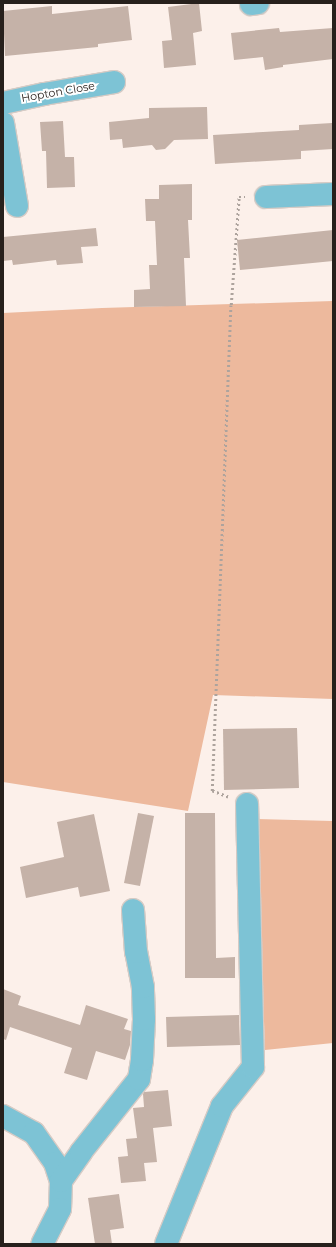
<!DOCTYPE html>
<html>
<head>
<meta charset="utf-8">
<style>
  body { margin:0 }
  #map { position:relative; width:336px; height:1247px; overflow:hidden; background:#fcf0ea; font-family:Montserrat,sans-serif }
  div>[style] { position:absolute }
  .green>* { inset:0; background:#edb99d }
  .building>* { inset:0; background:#c5b2a8 }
  .path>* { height:2.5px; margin-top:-1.25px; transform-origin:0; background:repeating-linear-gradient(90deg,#ada39d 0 2px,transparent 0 5px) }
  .roads { filter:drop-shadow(1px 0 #d6cbc5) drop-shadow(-1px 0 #d6cbc5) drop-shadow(0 1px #d6cbc5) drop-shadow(0 -1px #d6cbc5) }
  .minor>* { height:22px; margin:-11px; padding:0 11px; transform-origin:11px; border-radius:11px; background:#7dc3d5 }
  span { translate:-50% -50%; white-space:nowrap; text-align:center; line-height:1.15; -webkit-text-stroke:4px #fff; paint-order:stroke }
  .street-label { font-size:11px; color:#27201c }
  .frame { position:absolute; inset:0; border:4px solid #27201c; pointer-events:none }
</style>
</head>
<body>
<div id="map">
  <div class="green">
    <i style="clip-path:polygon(333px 301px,333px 699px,213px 695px,188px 811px,3px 782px,3px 313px,102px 308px)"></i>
    <i style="clip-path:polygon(332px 778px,333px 778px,333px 1043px,265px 1050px,257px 819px,332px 821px)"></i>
  </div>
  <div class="building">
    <i style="clip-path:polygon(199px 3px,202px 31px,193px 33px,196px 65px,164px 68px,162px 41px,172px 40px,168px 7px)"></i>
    <i style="clip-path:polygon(52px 6px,52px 14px,128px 6px,132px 40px,98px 44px,98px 47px,5px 56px,3px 11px)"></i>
    <i style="clip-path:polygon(279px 28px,280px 32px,333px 28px,333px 59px,283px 65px,283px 67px,265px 70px,263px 57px,234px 60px,231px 33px)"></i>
    <i style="clip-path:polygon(207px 107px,208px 139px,174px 140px,165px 149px,156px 150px,152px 145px,123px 148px,122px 139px,110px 140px,109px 122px,149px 118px,149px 108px)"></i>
    <i style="clip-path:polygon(63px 121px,65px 157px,74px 157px,75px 187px,47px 188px,46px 151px,42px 151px,40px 122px)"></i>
    <i style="clip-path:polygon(332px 123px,333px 149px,301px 151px,301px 159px,215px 164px,213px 135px,299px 130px,299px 125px)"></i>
    <i style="clip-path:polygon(192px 184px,192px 220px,188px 220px,190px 258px,184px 258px,186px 306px,134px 307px,134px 290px,150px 289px,149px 265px,157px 265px,155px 221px,146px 221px,145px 199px,159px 199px,159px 185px)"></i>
    <i style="clip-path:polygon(96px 228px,98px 246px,81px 247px,83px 263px,57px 265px,56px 260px,13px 265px,12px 260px,3px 261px,3px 237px)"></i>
    <i style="clip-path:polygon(333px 230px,333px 261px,240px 270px,237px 240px)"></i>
    <i style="clip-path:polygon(297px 728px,299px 788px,224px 790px,223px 729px)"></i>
    <i style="clip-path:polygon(138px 813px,154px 816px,140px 886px,124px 883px)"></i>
    <i style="clip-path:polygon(185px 813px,215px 813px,216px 958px,235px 957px,235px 978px,185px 978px)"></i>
    <i style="clip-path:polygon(94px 814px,110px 891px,80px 897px,78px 887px,26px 898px,20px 867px,64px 857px,57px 822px)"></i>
    <i style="clip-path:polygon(3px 989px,21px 996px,18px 1005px,80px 1025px,86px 1005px,128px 1019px,124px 1029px,131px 1031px,130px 1045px,125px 1060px,96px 1051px,87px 1080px,64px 1073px,72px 1048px,10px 1027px,6px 1040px,3px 1039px)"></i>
    <i style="clip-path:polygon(239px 1015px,240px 1045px,167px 1047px,166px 1017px)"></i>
    <i style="clip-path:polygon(168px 1090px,172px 1126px,153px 1128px,157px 1162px,144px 1163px,146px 1181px,121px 1183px,118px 1157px,128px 1156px,126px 1139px,137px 1138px,133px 1108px,144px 1107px,143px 1094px,144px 1092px)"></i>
    <i style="clip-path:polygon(119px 1194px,124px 1228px,110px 1230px,112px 1244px,95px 1244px,88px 1198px)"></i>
  </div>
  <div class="path">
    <i style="left:228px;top:797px;width:17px;rotate:-159deg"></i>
    <i style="left:212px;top:791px;width:486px;rotate:-87.8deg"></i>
    <i style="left:231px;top:305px;width:108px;rotate:-85.8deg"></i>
    <i style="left:239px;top:197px;width:6px"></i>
  </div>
  <div class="roads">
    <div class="minor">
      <i style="left:251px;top:4px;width:7px;rotate:-8deg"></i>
      <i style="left:3px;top:103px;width:42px;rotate:-12.4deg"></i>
      <i style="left:44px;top:94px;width:71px;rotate:-9.7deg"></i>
      <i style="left:3px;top:123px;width:84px;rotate:80.4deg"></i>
      <i style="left:266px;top:197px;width:67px;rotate:-2.6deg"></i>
      <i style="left:3px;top:1116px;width:35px;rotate:29deg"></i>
      <i style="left:34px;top:1133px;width:37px;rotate:55deg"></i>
      <i style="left:55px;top:1163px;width:19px;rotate:72deg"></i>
      <i style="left:61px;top:1181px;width:28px;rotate:92deg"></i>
      <i style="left:60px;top:1209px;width:39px;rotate:117deg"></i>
      <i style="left:61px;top:1181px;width:35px;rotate:-55deg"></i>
      <i style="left:81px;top:1152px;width:93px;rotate:-51.5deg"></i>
      <i style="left:139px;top:1079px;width:19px;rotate:-81deg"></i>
      <i style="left:142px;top:1060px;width:41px;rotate:-87.2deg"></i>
      <i style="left:144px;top:1019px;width:32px;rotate:-92deg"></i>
      <i style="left:143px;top:987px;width:36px;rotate:-101deg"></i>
      <i style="left:136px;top:952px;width:42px;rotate:-94.1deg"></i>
      <i style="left:166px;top:1244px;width:149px;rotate:-67.9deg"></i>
      <i style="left:222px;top:1106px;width:50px;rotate:-51.5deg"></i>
      <i style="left:253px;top:1067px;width:263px;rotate:-91.3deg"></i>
    </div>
  </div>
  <div class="street-label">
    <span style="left:58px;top:92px;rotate:-10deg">Hopton Close</span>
  </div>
  <div class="frame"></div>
</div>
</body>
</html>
